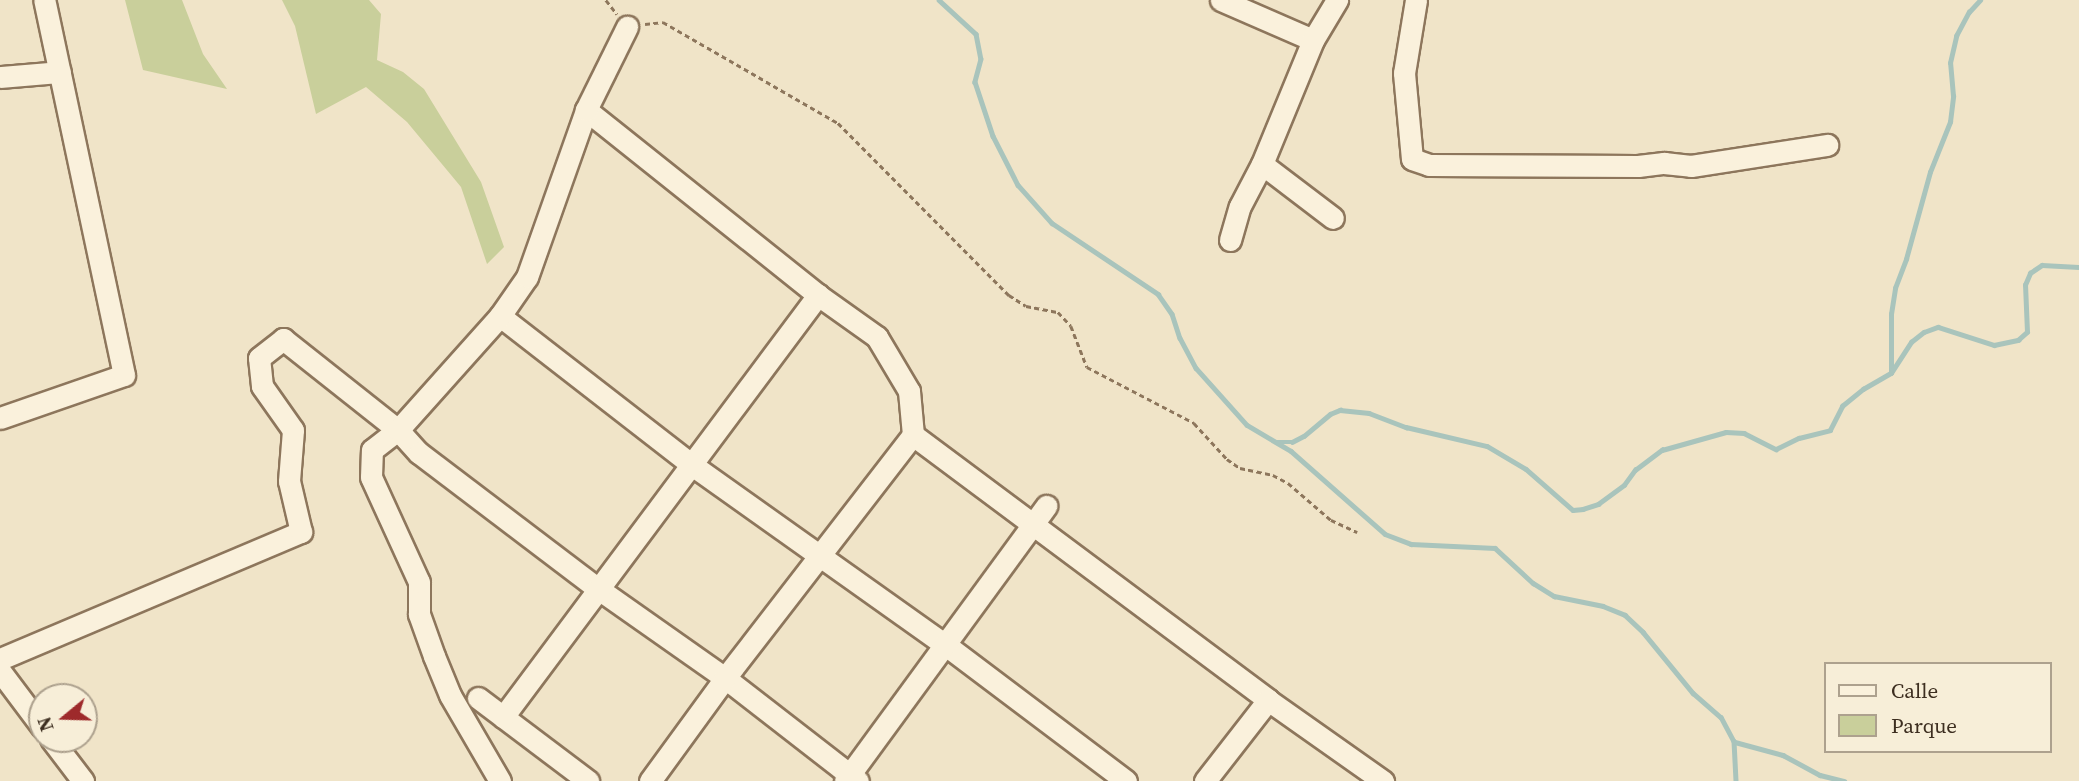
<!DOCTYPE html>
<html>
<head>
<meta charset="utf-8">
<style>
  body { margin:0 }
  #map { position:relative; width:2079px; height:781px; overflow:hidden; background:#f0e4c8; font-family:"Source Serif 4",serif }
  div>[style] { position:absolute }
  .green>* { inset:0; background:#c9cf9b }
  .stream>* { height:4.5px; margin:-2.25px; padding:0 2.25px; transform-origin:2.25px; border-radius:2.25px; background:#a9c4bc }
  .path>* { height:2.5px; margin-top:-1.25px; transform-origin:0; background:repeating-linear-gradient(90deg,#8d765c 0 5px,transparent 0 8.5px) }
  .roads { filter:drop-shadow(2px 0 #8d765c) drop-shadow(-2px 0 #8d765c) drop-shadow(0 2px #8d765c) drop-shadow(0 -2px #8d765c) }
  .minor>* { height:21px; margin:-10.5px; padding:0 10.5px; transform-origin:10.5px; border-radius:10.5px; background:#faf1dc }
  span { translate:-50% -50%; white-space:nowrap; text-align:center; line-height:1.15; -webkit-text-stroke:6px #f7eed8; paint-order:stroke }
  .legend { position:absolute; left:1824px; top:662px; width:228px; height:91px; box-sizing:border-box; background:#f7eed8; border:2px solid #ada18e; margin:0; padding:9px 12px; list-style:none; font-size:21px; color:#3d2e20 }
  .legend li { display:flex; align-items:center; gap:14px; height:35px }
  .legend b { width:35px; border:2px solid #ada18e }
  .north { position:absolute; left:28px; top:683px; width:70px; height:70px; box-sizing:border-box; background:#f7eed8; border:2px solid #ada18e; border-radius:50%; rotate:251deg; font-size:19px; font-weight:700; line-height:28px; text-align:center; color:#3d2e20 }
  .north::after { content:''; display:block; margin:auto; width:24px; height:32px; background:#9e2a2b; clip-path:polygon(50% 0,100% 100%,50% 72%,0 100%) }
</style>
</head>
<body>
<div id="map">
  <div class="green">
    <i style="clip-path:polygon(125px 0,182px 0,203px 54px,227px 89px,143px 70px)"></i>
    <i style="clip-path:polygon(282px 0,369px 0,381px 14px,377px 60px,403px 72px,424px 89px,481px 182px,504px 247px,487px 264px,461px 187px,407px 122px,366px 87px,316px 114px,295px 26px)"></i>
  </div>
  <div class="stream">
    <i style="left:939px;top:0;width:50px;rotate:42.6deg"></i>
    <i style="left:976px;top:34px;width:25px;rotate:79deg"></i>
    <i style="left:981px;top:59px;width:24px;rotate:105deg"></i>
    <i style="left:975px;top:82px;width:57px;rotate:71.6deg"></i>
    <i style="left:993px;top:136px;width:55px;rotate:63deg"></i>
    <i style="left:1018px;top:185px;width:51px;rotate:48.2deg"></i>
    <i style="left:1052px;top:223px;width:128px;rotate:33.8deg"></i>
    <i style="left:1158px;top:294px;width:24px;rotate:55deg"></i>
    <i style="left:1172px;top:314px;width:25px;rotate:72deg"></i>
    <i style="left:1180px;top:338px;width:34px;rotate:62deg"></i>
    <i style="left:1196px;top:368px;width:76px;rotate:48.2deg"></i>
    <i style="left:1247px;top:425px;width:51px;rotate:30.6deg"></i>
    <i style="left:1291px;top:451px;width:125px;rotate:41.4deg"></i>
    <i style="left:1385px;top:534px;width:28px;rotate:21deg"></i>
    <i style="left:1411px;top:544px;width:84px;rotate:2.7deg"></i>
    <i style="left:1495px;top:548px;width:52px;rotate:42.6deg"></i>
    <i style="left:1533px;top:583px;width:25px;rotate:32deg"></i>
    <i style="left:1554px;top:596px;width:50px;rotate:11.5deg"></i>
    <i style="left:1603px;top:606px;width:24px;rotate:22deg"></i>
    <i style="left:1625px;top:615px;width:25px;rotate:43deg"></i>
    <i style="left:1643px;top:632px;width:79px;rotate:50.7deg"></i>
    <i style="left:1693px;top:693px;width:37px;rotate:41deg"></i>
    <i style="left:1721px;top:717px;width:27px;rotate:62deg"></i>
    <i style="left:1734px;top:741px;width:40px;rotate:87.1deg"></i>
    <i style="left:1891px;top:373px;width:59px;rotate:-90deg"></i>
    <i style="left:1891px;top:314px;width:26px;rotate:-81deg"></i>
    <i style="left:1895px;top:288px;width:31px;rotate:-69deg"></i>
    <i style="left:1906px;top:259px;width:90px;rotate:-74.6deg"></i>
    <i style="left:1930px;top:172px;width:54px;rotate:-68.2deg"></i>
    <i style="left:1950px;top:122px;width:26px;rotate:-83deg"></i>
    <i style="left:1953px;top:96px;width:33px;rotate:-95deg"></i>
    <i style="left:1950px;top:63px;width:28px;rotate:-77deg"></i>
    <i style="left:1956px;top:36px;width:27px;rotate:-62deg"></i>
    <i style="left:1969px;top:12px;width:16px;rotate:-47deg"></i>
    <i style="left:1276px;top:442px;width:16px"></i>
    <i style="left:1292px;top:442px;width:13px;rotate:-27deg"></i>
    <i style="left:1304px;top:436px;width:34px;rotate:-40deg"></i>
    <i style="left:1330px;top:414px;width:11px;rotate:-22deg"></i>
    <i style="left:1340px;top:410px;width:29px;rotate:6deg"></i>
    <i style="left:1369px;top:413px;width:40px;rotate:21deg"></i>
    <i style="left:1406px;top:427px;width:83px;rotate:13.2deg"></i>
    <i style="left:1487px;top:446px;width:45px;rotate:30.5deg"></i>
    <i style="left:1526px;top:469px;width:62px;rotate:41.1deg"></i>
    <i style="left:1573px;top:510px;width:10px;rotate:-6deg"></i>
    <i style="left:1583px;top:509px;width:16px;rotate:-18deg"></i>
    <i style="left:1598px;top:504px;width:32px;rotate:-36deg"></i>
    <i style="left:1624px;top:485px;width:19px;rotate:-54deg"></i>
    <i style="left:1635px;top:470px;width:34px;rotate:-37deg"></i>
    <i style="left:1662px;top:450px;width:66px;rotate:-15.7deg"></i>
    <i style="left:1726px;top:432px;width:18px;rotate:3deg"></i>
    <i style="left:1744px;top:433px;width:36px;rotate:27deg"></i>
    <i style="left:1776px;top:449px;width:25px;rotate:-26deg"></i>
    <i style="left:1799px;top:438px;width:32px;rotate:-14deg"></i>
    <i style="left:1830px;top:430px;width:27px;rotate:-63deg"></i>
    <i style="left:1842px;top:406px;width:27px;rotate:-39deg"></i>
    <i style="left:1863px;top:389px;width:32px;rotate:-30deg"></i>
    <i style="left:1891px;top:373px;width:37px;rotate:-57deg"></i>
    <i style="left:1911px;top:342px;width:16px;rotate:-38deg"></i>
    <i style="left:1924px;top:332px;width:15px;rotate:-20deg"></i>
    <i style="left:1938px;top:327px;width:59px;rotate:17.8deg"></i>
    <i style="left:1994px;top:345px;width:25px;rotate:-12deg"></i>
    <i style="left:2018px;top:340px;width:12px;rotate:-42deg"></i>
    <i style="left:2027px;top:332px;width:47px;rotate:-92.4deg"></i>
    <i style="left:2025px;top:285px;width:13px;rotate:-67deg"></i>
    <i style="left:2030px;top:273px;width:14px;rotate:-34deg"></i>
    <i style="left:2042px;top:265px;width:37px;rotate:3deg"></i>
    <i style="left:1735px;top:742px;width:50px;rotate:15.2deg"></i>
    <i style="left:1783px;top:755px;width:42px;rotate:28.4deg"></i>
    <i style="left:1820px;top:775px;width:25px;rotate:14deg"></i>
  </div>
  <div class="path">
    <i style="left:606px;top:0;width:18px;rotate:52deg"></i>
    <i style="left:645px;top:24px;width:18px;rotate:-6deg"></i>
    <i style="left:663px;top:22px;width:202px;rotate:30deg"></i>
    <i style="left:838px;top:123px;width:243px;rotate:45.2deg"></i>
    <i style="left:1009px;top:295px;width:20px;rotate:33deg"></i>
    <i style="left:1026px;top:306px;width:33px;rotate:11deg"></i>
    <i style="left:1058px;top:312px;width:19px;rotate:47deg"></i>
    <i style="left:1071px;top:326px;width:44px;rotate:68.7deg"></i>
    <i style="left:1087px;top:367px;width:121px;rotate:27.6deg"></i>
    <i style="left:1194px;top:423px;width:49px;rotate:47.5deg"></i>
    <i style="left:1227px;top:459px;width:16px;rotate:35deg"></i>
    <i style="left:1240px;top:468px;width:34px;rotate:12deg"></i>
    <i style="left:1273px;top:475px;width:17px;rotate:28deg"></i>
    <i style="left:1288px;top:483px;width:57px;rotate:40.7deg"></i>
    <i style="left:1331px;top:520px;width:29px;rotate:25deg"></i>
  </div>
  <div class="roads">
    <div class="minor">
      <i style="left:1221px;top:0;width:100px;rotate:23.5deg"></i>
      <i style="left:1416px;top:0;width:74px;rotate:99.3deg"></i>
      <i style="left:1404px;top:73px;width:86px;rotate:84.7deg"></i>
      <i style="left:1412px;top:159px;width:18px;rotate:19deg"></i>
      <i style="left:1429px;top:165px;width:209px;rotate:0.3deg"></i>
      <i style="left:1638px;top:166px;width:26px;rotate:-7deg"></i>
      <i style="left:1664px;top:163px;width:27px;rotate:6deg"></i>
      <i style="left:1691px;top:166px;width:138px;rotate:-8.8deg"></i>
      <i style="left:0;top:77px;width:60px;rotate:-4.8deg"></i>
      <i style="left:1262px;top:164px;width:89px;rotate:37.3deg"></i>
      <i style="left:1230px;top:240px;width:35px;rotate:-74deg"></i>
      <i style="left:1240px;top:206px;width:47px;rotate:-62.4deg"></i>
      <i style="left:1262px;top:164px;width:134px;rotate:-67.6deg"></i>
      <i style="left:1313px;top:40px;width:47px;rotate:-59deg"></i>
      <i style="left:500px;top:316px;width:243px;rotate:37.8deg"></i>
      <i style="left:692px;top:465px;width:313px;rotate:35.4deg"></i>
      <i style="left:947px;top:646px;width:224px;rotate:37deg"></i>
      <i style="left:0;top:418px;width:131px;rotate:-19.1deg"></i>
      <i style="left:124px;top:375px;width:383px;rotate:-102deg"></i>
      <i style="left:913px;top:435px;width:443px;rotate:36.7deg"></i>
      <i style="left:1268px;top:700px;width:141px;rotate:35.2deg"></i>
      <i style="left:0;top:659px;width:327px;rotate:-22.9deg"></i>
      <i style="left:301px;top:532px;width:52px;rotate:-103.2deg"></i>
      <i style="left:289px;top:481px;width:51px;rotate:-85.5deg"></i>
      <i style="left:293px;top:430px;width:54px;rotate:-125.2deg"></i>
      <i style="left:262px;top:386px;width:28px;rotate:-96deg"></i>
      <i style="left:259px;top:358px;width:31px;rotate:-38deg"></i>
      <i style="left:283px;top:339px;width:147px;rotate:38.4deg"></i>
      <i style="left:398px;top:430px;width:31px;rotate:48deg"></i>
      <i style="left:419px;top:453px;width:223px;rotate:37.2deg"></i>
      <i style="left:597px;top:588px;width:156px;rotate:35.1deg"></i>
      <i style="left:725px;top:678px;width:168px;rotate:37.8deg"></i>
      <i style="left:0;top:671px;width:70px;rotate:53.1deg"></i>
      <i style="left:478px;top:698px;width:138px;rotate:37deg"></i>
      <i style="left:503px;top:717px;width:527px;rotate:-53.26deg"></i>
      <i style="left:818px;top:295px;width:297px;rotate:-141.4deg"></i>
      <i style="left:51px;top:739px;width:53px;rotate:52.7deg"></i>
      <i style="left:500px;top:781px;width:99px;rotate:-120.2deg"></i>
      <i style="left:450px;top:695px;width:42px;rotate:-112.3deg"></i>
      <i style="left:434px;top:656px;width:45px;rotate:-109.7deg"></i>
      <i style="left:419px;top:614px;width:32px;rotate:-90deg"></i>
      <i style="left:419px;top:582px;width:115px;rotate:-114.6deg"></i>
      <i style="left:371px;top:477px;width:27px;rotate:-88deg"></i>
      <i style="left:372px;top:450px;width:33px;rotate:-38deg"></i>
      <i style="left:398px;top:430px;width:153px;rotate:-48.2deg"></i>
      <i style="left:500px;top:316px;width:47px;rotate:-55.3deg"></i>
      <i style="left:527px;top:277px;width:177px;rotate:-70.5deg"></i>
      <i style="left:586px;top:110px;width:93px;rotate:-63.7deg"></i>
      <i style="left:650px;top:781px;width:127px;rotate:-53.9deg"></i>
      <i style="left:725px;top:678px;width:307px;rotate:-52.3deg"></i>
      <i style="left:913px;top:435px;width:44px;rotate:-95.2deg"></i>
      <i style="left:909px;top:391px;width:63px;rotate:-120.7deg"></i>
      <i style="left:877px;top:337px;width:72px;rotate:-144.6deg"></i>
      <i style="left:845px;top:781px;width:341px;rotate:-53.8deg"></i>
      <i style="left:1205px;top:781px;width:103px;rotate:-52.1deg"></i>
    </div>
  </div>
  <ul class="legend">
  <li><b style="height:9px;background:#faf1dc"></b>Calle</li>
  <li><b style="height:19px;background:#c9cf9b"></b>Parque</li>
  </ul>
  <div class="north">N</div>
</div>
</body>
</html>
